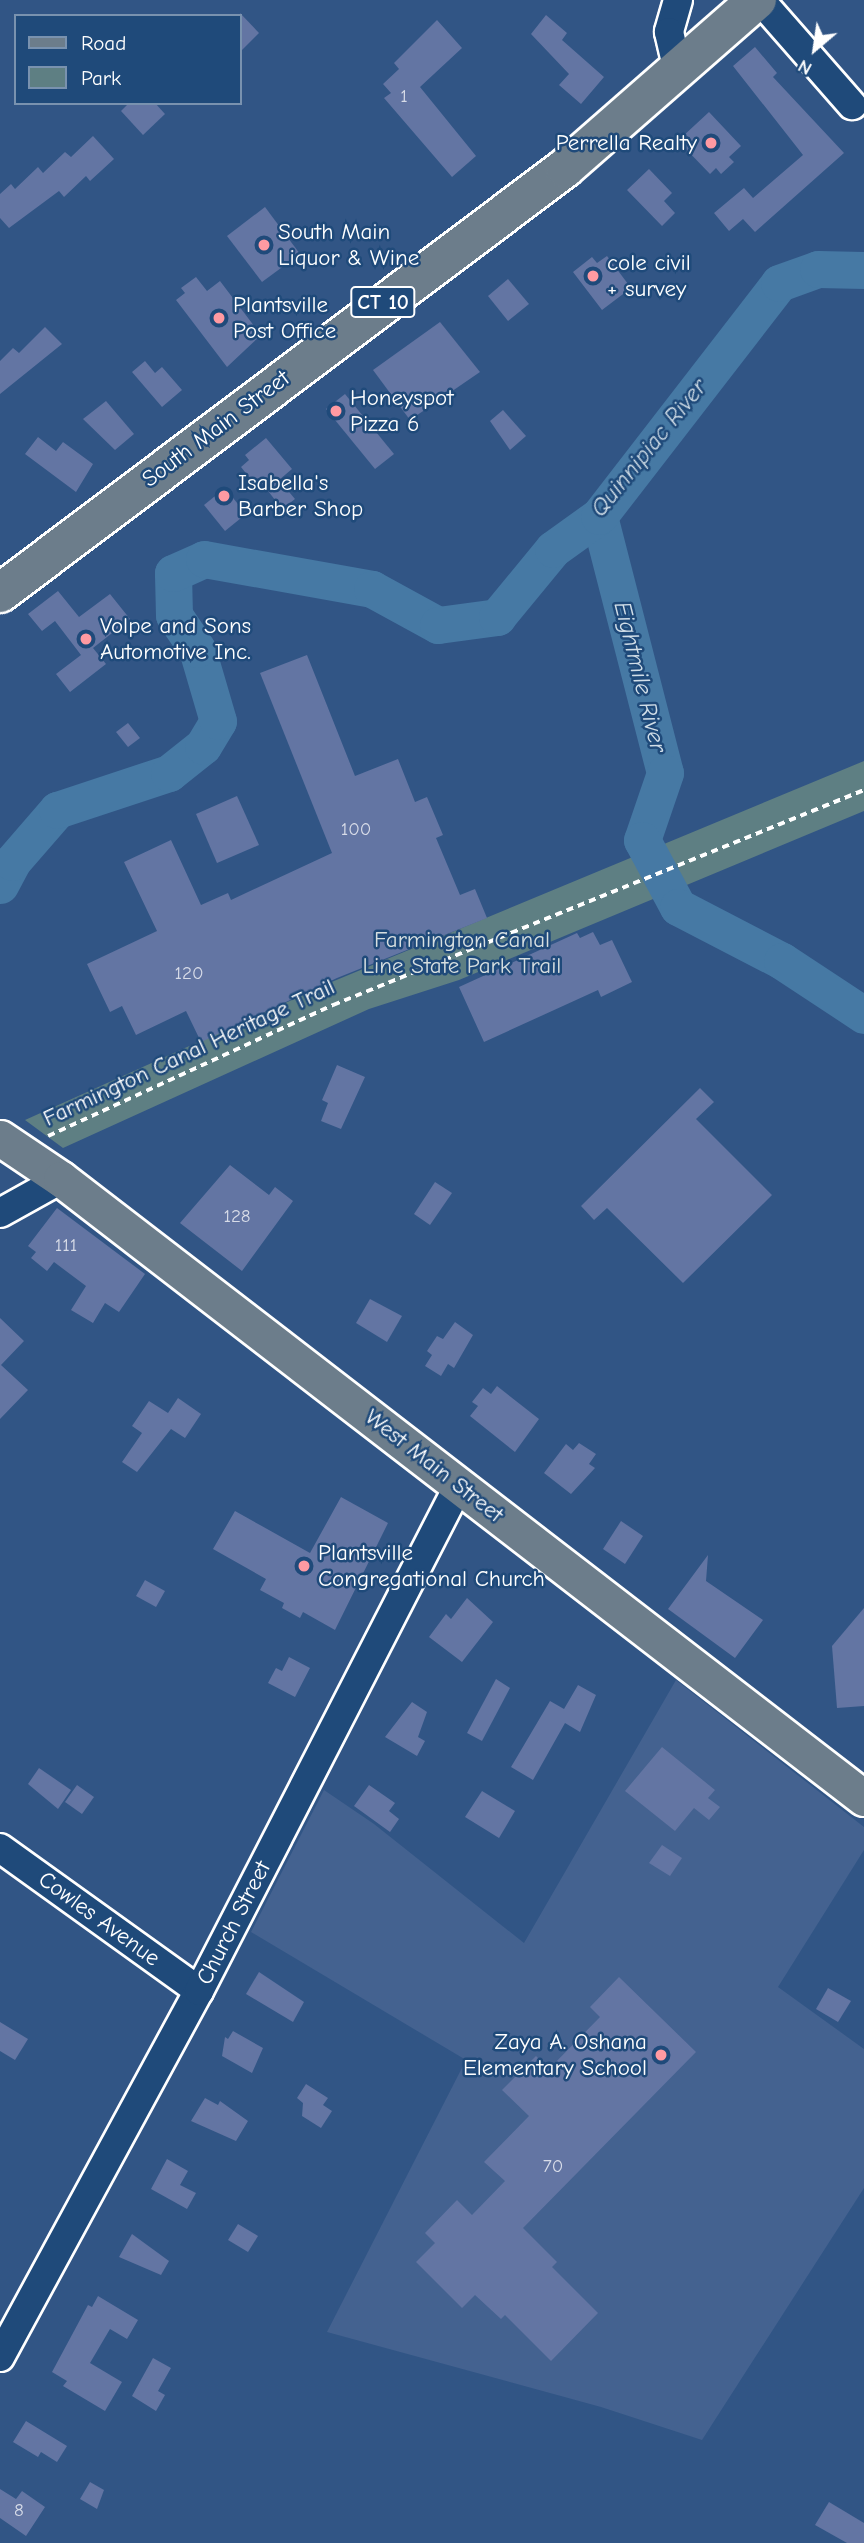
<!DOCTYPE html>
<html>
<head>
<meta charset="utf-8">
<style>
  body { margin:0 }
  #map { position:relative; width:864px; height:2543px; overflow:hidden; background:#315585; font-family:"Comic Neue",sans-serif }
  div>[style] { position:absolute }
  .built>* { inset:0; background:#446290 }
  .green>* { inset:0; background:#5e7f83 }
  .river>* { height:37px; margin:-18.5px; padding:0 18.5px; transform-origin:18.5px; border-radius:18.5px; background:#4679a4 }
  .building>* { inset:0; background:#6375a3 }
  .path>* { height:3.5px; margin-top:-1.75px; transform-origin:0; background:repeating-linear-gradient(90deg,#fff 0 7px,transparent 0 12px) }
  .roads { filter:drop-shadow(2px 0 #fff) drop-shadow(-2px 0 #fff) drop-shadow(0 2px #fff) drop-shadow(0 -2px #fff) }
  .minor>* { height:28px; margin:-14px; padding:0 14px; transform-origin:14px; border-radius:14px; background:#1f4a7a }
  .major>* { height:35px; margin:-17.5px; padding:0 17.5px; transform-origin:17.5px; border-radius:17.5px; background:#6c7d8b }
  .highway>* { height:38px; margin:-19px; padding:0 19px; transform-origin:19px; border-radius:19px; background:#6c7d8b }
  .dots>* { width:19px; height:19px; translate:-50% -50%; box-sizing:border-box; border:4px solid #1f4a7a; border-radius:50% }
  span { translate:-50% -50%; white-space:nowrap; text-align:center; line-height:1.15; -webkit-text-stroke:5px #1f4a7a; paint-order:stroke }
  .number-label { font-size:19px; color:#d8dce8 }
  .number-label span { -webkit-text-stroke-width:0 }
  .shield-label span { padding:2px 5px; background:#1f4a7a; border:2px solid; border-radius:5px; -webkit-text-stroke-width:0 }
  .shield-label { font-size:21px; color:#fff; font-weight:700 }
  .poi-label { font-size:23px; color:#fff }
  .right { translate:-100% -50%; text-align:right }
  .left { translate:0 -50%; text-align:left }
  .street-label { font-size:23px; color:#fff }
  .park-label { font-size:23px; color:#d7dfe0 }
  .water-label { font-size:24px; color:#d1dee8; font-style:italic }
  .legend { position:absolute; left:14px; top:14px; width:228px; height:91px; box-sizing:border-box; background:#1f4a7a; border:2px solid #7992af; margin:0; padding:9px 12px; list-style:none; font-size:21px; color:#fff }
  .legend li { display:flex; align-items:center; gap:14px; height:35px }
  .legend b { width:35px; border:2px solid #7992af }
  .north { position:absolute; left:780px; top:14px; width:70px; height:70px; -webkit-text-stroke:5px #1f4a7a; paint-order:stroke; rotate:209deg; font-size:19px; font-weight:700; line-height:28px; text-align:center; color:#fff }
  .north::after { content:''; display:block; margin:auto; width:24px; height:32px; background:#fff; clip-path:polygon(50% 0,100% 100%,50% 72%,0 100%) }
</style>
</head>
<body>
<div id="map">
  <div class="built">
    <i style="clip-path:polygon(676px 1680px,864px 1827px,864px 1850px,778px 1987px,864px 2049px,864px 2188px,702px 2440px,601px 2407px,327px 2332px,466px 2060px,251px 1932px,324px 1790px,374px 1824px,524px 1943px)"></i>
  </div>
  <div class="green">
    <i style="clip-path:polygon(864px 761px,864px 811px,459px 980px,369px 1009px,63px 1148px,25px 1120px,334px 981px)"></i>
  </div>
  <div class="river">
    <i style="left:599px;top:516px;width:265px;rotate:75.6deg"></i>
    <i style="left:665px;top:773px;width:71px;rotate:108.9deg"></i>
    <i style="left:642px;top:840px;width:76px;rotate:61.8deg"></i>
    <i style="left:678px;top:907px;width:117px;rotate:27.4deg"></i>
    <i style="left:782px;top:961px;width:98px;rotate:33.4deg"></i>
    <i style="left:0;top:885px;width:26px;rotate:-62deg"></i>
    <i style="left:12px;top:862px;width:69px;rotate:-49.1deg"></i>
    <i style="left:57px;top:810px;width:118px;rotate:-18.3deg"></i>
    <i style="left:169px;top:773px;width:43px;rotate:-38.5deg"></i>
    <i style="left:203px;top:746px;width:29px;rotate:-59deg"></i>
    <i style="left:218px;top:721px;width:75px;rotate:-106.3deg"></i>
    <i style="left:197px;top:649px;width:41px;rotate:-124.1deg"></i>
    <i style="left:174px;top:615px;width:42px;rotate:-91.4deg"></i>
    <i style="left:173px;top:573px;width:34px;rotate:-24deg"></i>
    <i style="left:204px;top:559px;width:171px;rotate:10.1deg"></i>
    <i style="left:372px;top:589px;width:75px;rotate:28.6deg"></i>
    <i style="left:438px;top:625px;width:60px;rotate:-7.7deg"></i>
    <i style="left:497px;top:617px;width:88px;rotate:-50.5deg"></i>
    <i style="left:553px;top:549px;width:57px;rotate:-35.7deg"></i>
    <i style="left:599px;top:516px;width:294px;rotate:-52.3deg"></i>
    <i style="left:779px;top:283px;width:41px;rotate:-19.7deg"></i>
    <i style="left:818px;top:269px;width:46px;rotate:1.2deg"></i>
  </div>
  <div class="building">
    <i style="clip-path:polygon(240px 13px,259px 33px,240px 52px)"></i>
    <i style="clip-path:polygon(546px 15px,567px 33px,562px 40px,604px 77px,581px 104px,559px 85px,569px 74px,531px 34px)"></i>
    <i style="clip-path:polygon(437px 20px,462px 48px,420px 87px,476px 156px,452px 177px,384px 98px,391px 93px,383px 84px,399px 69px,394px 63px)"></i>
    <i style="clip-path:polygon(755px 47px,777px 73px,773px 77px,844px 153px,755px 232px,743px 219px,729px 231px,714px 213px,744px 188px,753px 198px,803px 155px,733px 66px)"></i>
    <i style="clip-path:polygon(129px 103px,155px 103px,165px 114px,143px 135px,121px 111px)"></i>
    <i style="clip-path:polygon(709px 112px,741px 146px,729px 157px,734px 162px,721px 174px,716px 168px,710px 174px,682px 145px,686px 141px,682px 137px)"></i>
    <i style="clip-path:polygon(93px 136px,114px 159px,90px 181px,86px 176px,64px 197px,59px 191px,9px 228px,0 218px,0 194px,11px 184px,15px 189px,38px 167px,43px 173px,65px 152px,71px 157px)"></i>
    <i style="clip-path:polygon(649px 169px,672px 193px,664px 201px,675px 213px,662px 226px,627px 190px)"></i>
    <i style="clip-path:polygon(265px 207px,300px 254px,262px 282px,227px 236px)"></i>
    <i style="clip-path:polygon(607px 256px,631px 288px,602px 310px,573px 272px,592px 257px,597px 263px)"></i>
    <i style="clip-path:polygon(196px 277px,207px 291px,220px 281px,261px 335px,227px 367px,176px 300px,185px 293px,181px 288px)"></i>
    <i style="clip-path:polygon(508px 279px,529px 304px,508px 321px,488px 296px)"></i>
    <i style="clip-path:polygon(440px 322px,480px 372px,410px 420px,373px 370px)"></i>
    <i style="clip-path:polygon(45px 327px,62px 344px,0 394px,0 361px,13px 348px,19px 353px)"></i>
    <i style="clip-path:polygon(145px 361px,155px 373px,162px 367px,182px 390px,162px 407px,132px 372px)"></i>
    <i style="clip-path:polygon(345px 394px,394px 454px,375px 469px,326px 409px)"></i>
    <i style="clip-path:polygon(106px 401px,134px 434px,115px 450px,83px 419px)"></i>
    <i style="clip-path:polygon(503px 410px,526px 436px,510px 450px,490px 421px)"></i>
    <i style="clip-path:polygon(38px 437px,56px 451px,63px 442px,93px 464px,76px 492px,25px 454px)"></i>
    <i style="clip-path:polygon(266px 438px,292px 469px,279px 480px,295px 499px,282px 509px,258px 478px,253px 482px,241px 467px,249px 460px,245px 455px)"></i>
    <i style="clip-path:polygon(225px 488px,246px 514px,225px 531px,204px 505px)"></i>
    <i style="clip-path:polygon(58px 591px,79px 617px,110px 594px,130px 619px,93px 648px,106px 664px,70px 692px,56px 674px,81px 655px,55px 621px,42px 631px,28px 614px)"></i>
    <i style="clip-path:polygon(307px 655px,355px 776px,398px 759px,415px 802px,427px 797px,443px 835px,436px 838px,460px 895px,475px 889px,487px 918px,337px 978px,201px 1042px,186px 1011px,136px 1035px,122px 1006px,110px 1012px,87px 964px,157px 931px,124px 862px,171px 840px,201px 905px,228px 893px,231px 900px,332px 853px,260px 673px)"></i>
    <i style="clip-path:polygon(128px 723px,140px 738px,128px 747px,116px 732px)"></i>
    <i style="clip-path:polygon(237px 796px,259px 845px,217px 863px,196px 814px)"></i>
    <i style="clip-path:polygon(593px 932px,600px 945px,612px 940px,632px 982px,601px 997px,598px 990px,484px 1042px,459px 987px,577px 933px,580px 938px)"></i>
    <i style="clip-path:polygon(337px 1065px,365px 1077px,341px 1129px,321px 1121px,328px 1103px,322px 1100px)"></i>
    <i style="clip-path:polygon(700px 1088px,714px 1102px,696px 1119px,772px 1195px,683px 1283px,607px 1208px,594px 1220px,581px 1206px)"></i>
    <i style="clip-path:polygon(230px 1165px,269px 1195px,275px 1187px,293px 1201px,242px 1271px,180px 1223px)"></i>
    <i style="clip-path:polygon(435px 1182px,452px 1193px,430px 1225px,414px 1214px)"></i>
    <i style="clip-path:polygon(57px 1208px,145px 1274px,119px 1312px,105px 1303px,93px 1323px,71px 1310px,86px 1286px,54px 1262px,47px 1271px,31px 1258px,36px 1252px,28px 1246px)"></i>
    <i style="clip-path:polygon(370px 1299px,402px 1316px,387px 1342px,356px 1323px)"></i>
    <i style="clip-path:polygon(0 1318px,24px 1341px,1px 1365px,28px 1390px,0 1419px)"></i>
    <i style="clip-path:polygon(455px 1322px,473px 1335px,454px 1368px,448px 1364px,441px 1376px,425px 1366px,432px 1355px,427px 1351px,437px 1336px,443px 1339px)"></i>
    <i style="clip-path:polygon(497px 1386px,539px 1419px,515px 1452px,470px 1416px,478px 1406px,472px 1402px,483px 1388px,491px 1394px)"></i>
    <i style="clip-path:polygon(178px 1398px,201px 1414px,185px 1438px,171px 1429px,137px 1472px,122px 1462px,142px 1433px,132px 1426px,149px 1401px,168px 1413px)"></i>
    <i style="clip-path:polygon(579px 1443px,596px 1454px,589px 1464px,595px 1468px,571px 1494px,544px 1473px,566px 1444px,573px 1450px)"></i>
    <i style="clip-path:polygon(341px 1497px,388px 1523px,335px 1630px,303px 1612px,300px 1618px,282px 1608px,284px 1603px,260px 1590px,266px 1579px,213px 1549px,235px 1511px,310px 1553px)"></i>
    <i style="clip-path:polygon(621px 1521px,643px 1536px,625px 1564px,603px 1549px)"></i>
    <i style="clip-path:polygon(708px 1555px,706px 1581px,763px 1620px,735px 1658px,668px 1609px)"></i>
    <i style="clip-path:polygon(145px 1580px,165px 1591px,156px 1607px,136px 1596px)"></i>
    <i style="clip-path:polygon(467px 1598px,493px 1622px,462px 1662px,429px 1637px,446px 1614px,451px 1619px)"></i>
    <i style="clip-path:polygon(864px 1608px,864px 1706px,837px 1708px,832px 1646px)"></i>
    <i style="clip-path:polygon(289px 1657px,310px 1668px,295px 1697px,268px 1683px,276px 1668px,282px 1671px)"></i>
    <i style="clip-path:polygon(496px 1679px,510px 1688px,482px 1741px,467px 1733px)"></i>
    <i style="clip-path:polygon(578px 1685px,596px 1695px,580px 1732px,565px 1723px,533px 1780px,511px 1767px,550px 1701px,564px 1709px)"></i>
    <i style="clip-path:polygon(412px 1702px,427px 1712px,418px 1737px,425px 1741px,417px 1756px,385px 1737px)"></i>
    <i style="clip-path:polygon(662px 1747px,715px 1790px,708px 1798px,720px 1807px,709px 1820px,694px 1808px,675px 1831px,625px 1791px)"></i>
    <i style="clip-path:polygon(39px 1768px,71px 1790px,58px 1809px,28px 1784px)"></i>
    <i style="clip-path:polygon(77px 1785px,94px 1797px,82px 1814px,65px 1802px)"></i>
    <i style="clip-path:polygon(369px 1785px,395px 1803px,389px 1811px,399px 1819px,390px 1832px,354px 1806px)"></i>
    <i style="clip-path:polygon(482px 1791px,515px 1811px,499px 1838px,465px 1817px)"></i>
    <i style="clip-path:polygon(662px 1845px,682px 1858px,670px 1876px,649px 1863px)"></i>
    <i style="clip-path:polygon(259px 1972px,304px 2002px,293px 2022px,246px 1994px)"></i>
    <i style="clip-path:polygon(619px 1977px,696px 2052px,523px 2228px,557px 2262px,552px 2267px,598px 2313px,551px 2361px,505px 2315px,501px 2319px,475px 2295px,462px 2308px,416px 2262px,435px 2243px,425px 2233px,457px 2200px,472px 2215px,505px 2181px,484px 2162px,529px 2116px,502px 2090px,536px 2056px,549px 2069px,600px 2017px,590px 2007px)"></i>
    <i style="clip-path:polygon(828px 1988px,851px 2001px,838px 2022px,816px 2009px)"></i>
    <i style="clip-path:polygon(0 2022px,28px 2039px,15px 2060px,0 2051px)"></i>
    <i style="clip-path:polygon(233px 2031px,263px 2048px,252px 2073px,222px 2056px,225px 2037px,228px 2039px)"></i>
    <i style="clip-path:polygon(306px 2084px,328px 2098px,323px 2105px,332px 2111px,321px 2128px,302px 2116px,303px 2103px,297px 2098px)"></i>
    <i style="clip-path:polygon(205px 2098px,218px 2105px,220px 2101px,248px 2121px,236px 2141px,191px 2121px)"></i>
    <i style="clip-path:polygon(167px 2159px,188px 2171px,180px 2185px,196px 2193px,187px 2209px,151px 2189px)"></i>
    <i style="clip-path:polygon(238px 2224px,258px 2236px,248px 2252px,228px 2240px)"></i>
    <i style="clip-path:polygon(132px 2234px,169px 2261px,161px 2275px,119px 2257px)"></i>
    <i style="clip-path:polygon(98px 2296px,138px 2320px,127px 2339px,110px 2329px,90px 2363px,122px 2382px,105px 2411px,63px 2386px,67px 2381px,52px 2372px,88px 2305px,92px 2307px)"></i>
    <i style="clip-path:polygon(153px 2358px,171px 2368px,158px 2391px,165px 2395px,156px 2411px,132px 2396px)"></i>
    <i style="clip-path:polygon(26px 2421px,67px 2446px,57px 2462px,41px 2452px,38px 2457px,13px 2442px)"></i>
    <i style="clip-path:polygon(90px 2482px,104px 2490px,97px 2509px,80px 2499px)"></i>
    <i style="clip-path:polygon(0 2489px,16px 2499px,22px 2491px,45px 2507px,26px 2536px,0 2518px)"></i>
    <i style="clip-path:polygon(829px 2502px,864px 2523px,864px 2543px,847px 2543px,815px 2525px)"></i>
  </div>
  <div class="path">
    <i style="left:48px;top:1136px;width:314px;rotate:-24.7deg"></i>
    <i style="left:333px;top:1005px;width:573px;rotate:-22.04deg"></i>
  </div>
  <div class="roads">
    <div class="minor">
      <i style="left:678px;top:0;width:33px;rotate:106deg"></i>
      <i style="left:669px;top:32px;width:40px;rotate:77deg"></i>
      <i style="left:760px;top:0;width:140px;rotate:48.8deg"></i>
      <i style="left:0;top:1213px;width:70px;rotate:-29.1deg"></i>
      <i style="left:0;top:1848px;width:245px;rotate:35.7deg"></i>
      <i style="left:0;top:2357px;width:417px;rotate:-61.5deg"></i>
      <i style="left:199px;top:1991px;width:569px;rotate:-62.8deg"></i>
    </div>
    <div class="major">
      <i style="left:0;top:1138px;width:73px;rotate:33.9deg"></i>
      <i style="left:61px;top:1179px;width:1014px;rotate:37.63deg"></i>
    </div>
    <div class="highway">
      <i style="left:0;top:593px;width:707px;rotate:-36.95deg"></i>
      <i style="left:565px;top:168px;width:255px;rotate:-41.2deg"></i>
    </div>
  </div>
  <div class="dots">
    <i style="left:711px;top:143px;background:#ff9aa2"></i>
    <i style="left:264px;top:245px;background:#ff9aa2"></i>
    <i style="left:593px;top:276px;background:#ff9aa2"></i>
    <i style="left:219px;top:318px;background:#ff9aa2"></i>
    <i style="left:336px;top:411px;background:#ff9aa2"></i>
    <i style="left:224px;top:496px;background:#ff9aa2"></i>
    <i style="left:86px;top:639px;background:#ff9aa2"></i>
    <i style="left:304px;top:1566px;background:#ff9aa2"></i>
    <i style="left:661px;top:2055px;background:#ff9aa2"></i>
  </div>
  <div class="number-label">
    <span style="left:404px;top:97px">1</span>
    <span style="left:356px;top:830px">100</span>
    <span style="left:189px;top:974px">120</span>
    <span style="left:237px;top:1217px">128</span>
    <span style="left:66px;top:1246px">111</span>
    <span style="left:553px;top:2167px">70</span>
    <span style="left:19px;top:2511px">8</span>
  </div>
  <div class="shield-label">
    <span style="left:383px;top:302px">CT 10</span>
  </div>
  <div class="poi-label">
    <span class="right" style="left:697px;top:143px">Perrella Realty</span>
    <span class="left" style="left:278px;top:245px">South Main<br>Liquor &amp; Wine</span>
    <span class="left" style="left:607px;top:276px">cole civil<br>+ survey</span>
    <span class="left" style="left:233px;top:318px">Plantsville<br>Post Office</span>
    <span class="left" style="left:350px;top:411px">Honeyspot<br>Pizza 6</span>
    <span class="left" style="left:238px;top:496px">Isabella's<br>Barber Shop</span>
    <span class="left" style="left:100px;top:639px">Volpe and Sons<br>Automotive Inc.</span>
    <span class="left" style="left:318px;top:1566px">Plantsville<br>Congregational Church</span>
    <span class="right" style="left:647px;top:2055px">Zaya A. Oshana<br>Elementary School</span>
  </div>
  <div class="street-label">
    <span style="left:216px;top:429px;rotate:-37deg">South Main Street</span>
    <span style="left:189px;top:1053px;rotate:-25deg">Farmington Canal Heritage Trail</span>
    <span style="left:434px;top:1466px;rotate:38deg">West Main Street</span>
    <span style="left:99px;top:1919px;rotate:36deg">Cowles Avenue</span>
    <span style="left:234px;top:1923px;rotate:-63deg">Church Street</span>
  </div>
  <div class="park-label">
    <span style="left:462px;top:953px">Farmington Canal<br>Line State Park Trail</span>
  </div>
  <div class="water-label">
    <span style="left:649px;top:448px;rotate:-51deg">Quinnipiac River</span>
    <span style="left:640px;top:677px;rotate:76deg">Eightmile River</span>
  </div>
  <ul class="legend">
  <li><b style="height:9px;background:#6c7d8b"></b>Road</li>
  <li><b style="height:19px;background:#5e7f83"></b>Park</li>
  </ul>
  <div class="north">N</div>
</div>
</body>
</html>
